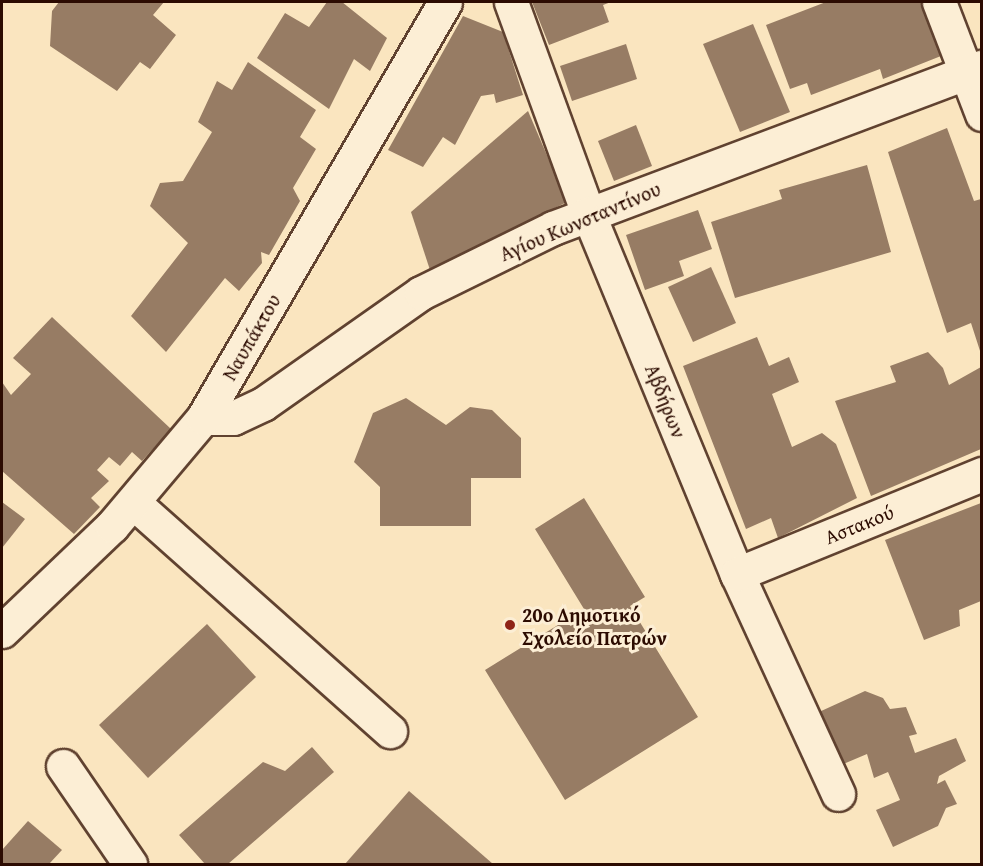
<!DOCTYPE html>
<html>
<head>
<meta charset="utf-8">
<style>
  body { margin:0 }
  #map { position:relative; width:983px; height:866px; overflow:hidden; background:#fae5bf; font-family:"Gentium Book Plus",serif }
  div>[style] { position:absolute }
  .building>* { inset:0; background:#977c64 }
  .roads { filter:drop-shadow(2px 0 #604230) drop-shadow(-2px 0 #604230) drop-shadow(0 2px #604230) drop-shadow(0 -2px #604230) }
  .street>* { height:33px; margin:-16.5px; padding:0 16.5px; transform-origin:16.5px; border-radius:16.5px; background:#fceed5 }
  .dots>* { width:16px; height:16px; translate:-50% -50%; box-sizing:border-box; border:3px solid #fceed5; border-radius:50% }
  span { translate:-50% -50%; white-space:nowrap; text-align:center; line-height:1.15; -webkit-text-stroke:6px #fceed5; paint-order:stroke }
  .street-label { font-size:20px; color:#2c0b01 }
  .poi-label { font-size:20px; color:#2c0b01; font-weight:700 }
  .left { translate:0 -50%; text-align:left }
  .frame { position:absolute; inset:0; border:3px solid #2c0b01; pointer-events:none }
</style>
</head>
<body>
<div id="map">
  <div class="building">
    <i style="clip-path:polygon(59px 2px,164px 2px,153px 15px,176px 35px,150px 69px,140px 62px,117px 91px,50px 46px,52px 11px)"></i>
    <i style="clip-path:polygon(327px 2px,342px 2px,387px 38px,370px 71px,354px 59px,329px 109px,257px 58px,285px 13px,309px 27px)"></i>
    <i style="clip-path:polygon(532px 2px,611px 2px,603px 5px,609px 22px,549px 45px)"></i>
    <i style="clip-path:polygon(826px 2px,928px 2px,935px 20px,928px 23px,941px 56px,883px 79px,880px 69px,811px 95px,807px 83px,790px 89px,766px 25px)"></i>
    <i style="clip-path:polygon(463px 16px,503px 32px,523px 95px,496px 103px,494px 94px,481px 96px,455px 145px,443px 137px,423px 167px,388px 150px)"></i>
    <i style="clip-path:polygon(753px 24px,790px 112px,740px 132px,703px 44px)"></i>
    <i style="clip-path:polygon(626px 44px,637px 79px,572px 101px,560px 66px)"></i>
    <i style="clip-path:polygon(248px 62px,316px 110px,300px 137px,316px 149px,293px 188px,300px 201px,269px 255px,261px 252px,262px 263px,239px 291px,225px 278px,166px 352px,131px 316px,188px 243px,150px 206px,160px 183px,183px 181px,212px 132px,198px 122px,217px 81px,232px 90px)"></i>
    <i style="clip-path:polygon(528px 111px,567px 202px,430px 270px,411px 212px)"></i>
    <i style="clip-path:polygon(636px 125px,652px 166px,614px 181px,598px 141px)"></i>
    <i style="clip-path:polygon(947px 128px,974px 201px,981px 199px,981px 354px,971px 323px,947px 333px,888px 152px)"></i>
    <i style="clip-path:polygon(867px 165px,891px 252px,735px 298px,711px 222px,782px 199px,779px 190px)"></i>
    <i style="clip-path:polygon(698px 210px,712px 249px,679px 261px,684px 276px,645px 290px,626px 235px)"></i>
    <i style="clip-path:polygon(711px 267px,736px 323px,693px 342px,668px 287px)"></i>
    <i style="clip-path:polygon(52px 317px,171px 429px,142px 461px,132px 452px,120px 466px,109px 457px,97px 470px,109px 481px,91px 498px,100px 507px,74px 534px,2px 471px,2px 382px,11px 395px,31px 374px,13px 358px)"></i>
    <i style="clip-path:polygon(757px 337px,769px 366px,789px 357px,799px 382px,772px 394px,792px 447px,822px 433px,836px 444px,857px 498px,778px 538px,771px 518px,746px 529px,683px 366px)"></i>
    <i style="clip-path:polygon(928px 352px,943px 368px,949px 385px,981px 367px,981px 449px,871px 496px,835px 401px,896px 382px,890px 366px)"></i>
    <i style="clip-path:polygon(406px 398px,446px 425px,470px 407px,492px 410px,521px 438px,521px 478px,471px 478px,471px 526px,380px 526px,380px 487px,354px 462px,373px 413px)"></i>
    <i style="clip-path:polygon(584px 498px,645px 597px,630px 606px,698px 717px,565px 800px,485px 670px,584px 609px,535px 529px)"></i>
    <i style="clip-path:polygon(2px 502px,25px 519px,2px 548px)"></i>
    <i style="clip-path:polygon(981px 503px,981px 601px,959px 610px,960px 626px,924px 640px,885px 540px)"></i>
    <i style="clip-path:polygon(207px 624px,256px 677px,148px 778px,99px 725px)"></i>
    <i style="clip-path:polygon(865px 691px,883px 698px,890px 709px,906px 707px,917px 734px,909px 736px,915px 753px,956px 738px,966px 761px,939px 776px,937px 784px,945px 780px,957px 804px,946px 808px,938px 826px,893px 847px,876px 810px,900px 800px,888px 772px,874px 778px,867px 754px,841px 765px,819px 712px)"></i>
    <i style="clip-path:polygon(312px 747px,334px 772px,228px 864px,205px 864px,179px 835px,263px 762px,285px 771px)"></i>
    <i style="clip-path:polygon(409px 791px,493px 864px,345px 864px)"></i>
    <i style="clip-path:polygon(28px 821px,62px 850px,49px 864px,2px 864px,2px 850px)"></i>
  </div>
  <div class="roads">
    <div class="street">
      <i style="left:511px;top:2px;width:225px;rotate:70deg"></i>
      <i style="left:588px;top:213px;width:391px;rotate:67.6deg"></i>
      <i style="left:737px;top:574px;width:242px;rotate:65.3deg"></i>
      <i style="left:939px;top:2px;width:120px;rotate:69deg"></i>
      <i style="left:203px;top:418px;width:30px"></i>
      <i style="left:233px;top:418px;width:33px;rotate:-25deg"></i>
      <i style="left:263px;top:404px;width:193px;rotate:-35.1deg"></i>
      <i style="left:421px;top:293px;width:147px;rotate:-26.2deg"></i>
      <i style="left:553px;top:228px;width:458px;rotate:-20.6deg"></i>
      <i style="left:134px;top:503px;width:343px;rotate:41.7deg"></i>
      <i style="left:737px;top:574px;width:265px;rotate:-22.2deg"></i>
      <i style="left:2px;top:631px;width:152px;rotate:-43.7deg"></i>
      <i style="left:112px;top:526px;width:141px;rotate:-49.9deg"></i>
      <i style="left:203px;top:418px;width:481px;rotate:-59.8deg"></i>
      <i style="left:63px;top:766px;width:119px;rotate:55.6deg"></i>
    </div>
  </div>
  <div class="dots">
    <i style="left:510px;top:625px;background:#8f2418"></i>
  </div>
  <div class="street-label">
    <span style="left:580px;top:221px;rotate:-23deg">Αγίου Κωνσταντίνου</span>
    <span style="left:251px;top:337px;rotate:-60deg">Ναυπάκτου</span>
    <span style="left:666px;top:401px;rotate:68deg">Αβδήρων</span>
    <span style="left:859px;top:524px;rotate:-22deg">Αστακού</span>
  </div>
  <div class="poi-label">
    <span class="left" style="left:522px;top:626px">20ο Δημοτικό<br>Σχολείο Πατρών</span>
  </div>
  <div class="frame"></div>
</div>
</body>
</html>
